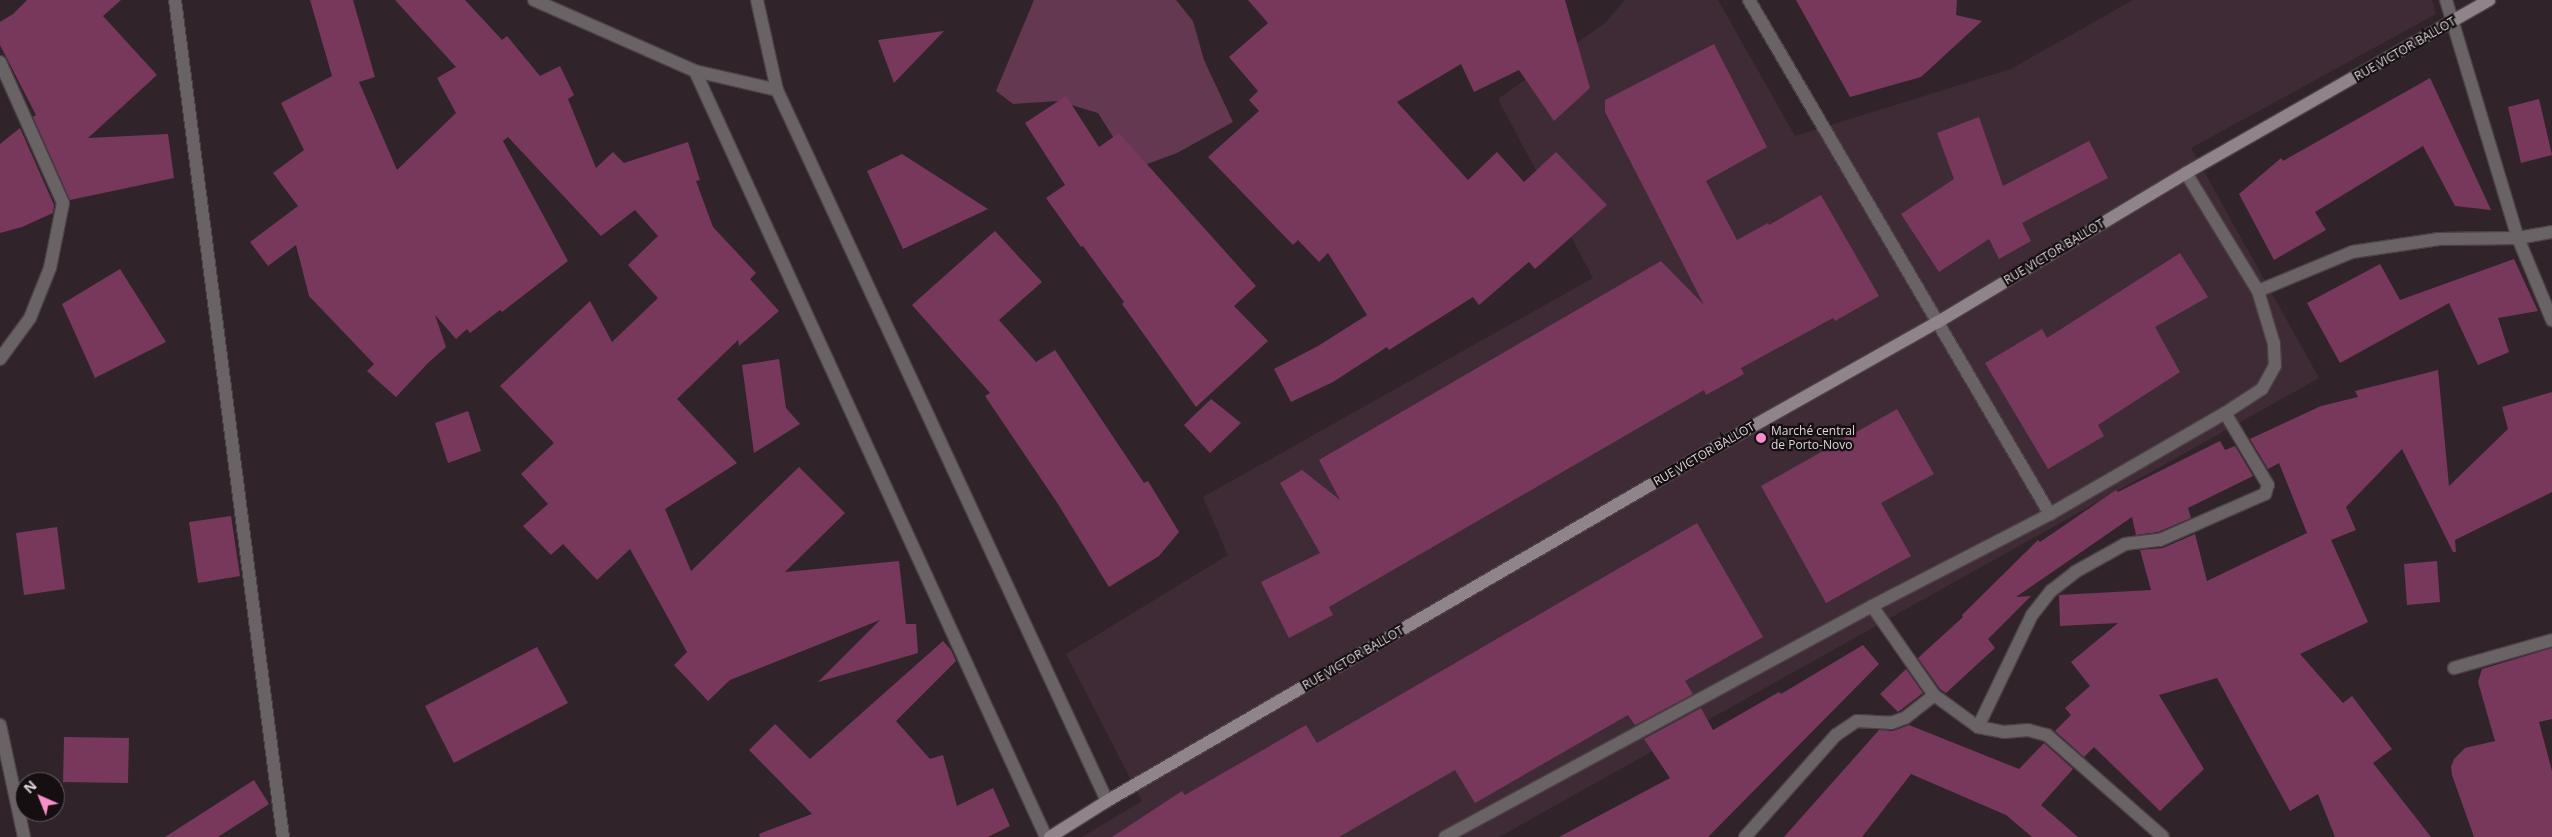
<!DOCTYPE html>
<html>
<head>
<meta charset="utf-8">
<style>
  body { margin:0 }
  #map { position:relative; width:2552px; height:837px; overflow:hidden; background:#30242a; font-family:"Open Sans",sans-serif }
  div>[style] { position:absolute }
  .built>* { inset:0; background:#3e2b35 }
  .green>* { inset:0; background:#633850 }
  .building>* { inset:0; background:#77385c }
  .roads { filter:drop-shadow(1px 0 #4c4146) drop-shadow(-1px 0 #4c4146) drop-shadow(0 1px #4c4146) drop-shadow(0 -1px #4c4146) }
  .minor>* { height:12px; margin:-6px; padding:0 6px; transform-origin:6px; border-radius:6px; background:#696366 }
  .tertiary>* { height:12px; margin:-6px; padding:0 6px; transform-origin:6px; border-radius:6px; background:#696366 }
  .secondary>* { height:12px; margin:-6px; padding:0 6px; transform-origin:6px; border-radius:6px; background:#8e8489 }
  .dots>* { width:14px; height:14px; translate:-50% -50%; box-sizing:border-box; border:2px solid #150f12; border-radius:50% }
  span { translate:-50% -50%; white-space:nowrap; text-align:center; line-height:1.15; -webkit-text-stroke:4.5px #150f12; paint-order:stroke }
  .street-label { font-size:12px; color:#dfd7db }
  .poi-label { font-size:12px; color:#dfd7db }
  .left { translate:0 -50%; text-align:left }
  .north { position:absolute; left:15px; top:772px; width:50px; height:50px; box-sizing:border-box; background:#150f12; border:1px solid #665f62; border-radius:50%; rotate:316deg; font-size:14px; font-weight:700; line-height:20px; text-align:center; color:#dfd7db }
  .north::after { content:''; display:block; margin:auto; width:18px; height:22px; background:#f98fca; clip-path:polygon(50% 0,100% 100%,50% 72%,0 100%) }
</style>
</head>
<body>
<div id="map">
  <div class="built">
    <i style="clip-path:polygon(1625px 0,1718px 0,1795px 136px,2011px 69px,2133px 0,2432px 0,2436px 14px,2191px 148px,2319px 378px,1499px 837px,1082px 837px,1142px 801px,1066px 654px,1228px 555px,1203px 497px,1593px 278px,1498px 99px,1605px 23px)"></i>
  </div>
  <div class="green">
    <i style="clip-path:polygon(1034px 0,1176px 0,1193px 21px,1204px 60px,1233px 122px,1177px 153px,1139px 167px,1115px 140px,1098px 113px,1058px 101px,1013px 104px,996px 91px)"></i>
  </div>
  <div class="building">
    <i style="clip-path:polygon(27px 0,121px 0,103px 16px,157px 75px,88px 138px,168px 134px,174px 178px,70px 200px,33px 117px,36px 115px,0 45px,0 22px,13px 14px)"></i>
    <i style="clip-path:polygon(310px 0,353px 0,375px 77px,359px 82px,397px 170px,456px 113px,437px 78px,456px 67px,395px 0,465px 0,502px 40px,507px 36px,540px 76px,560px 66px,574px 95px,568px 99px,596px 168px,613px 152px,624px 163px,688px 142px,700px 180px,696px 181px,713px 227px,756px 273px,750px 279px,779px 311px,739px 346px,738px 340px,677px 399px,737px 463px,665px 509px,691px 571px,799px 467px,845px 513px,785px 572px,899px 561px,906px 624px,916px 624px,918px 653px,818px 682px,880px 620px,730px 680px,708px 701px,674px 665px,687px 652px,630px 549px,597px 580px,563px 544px,551px 555px,523px 526px,548px 504px,521px 474px,554px 443px,500px 386px,590px 301px,612px 342px,658px 298px,628px 265px,658px 236px,635px 210px,601px 236px,508px 137px,503px 141px,568px 261px,502px 312px,500px 310px,470px 333px,467px 329px,456px 339px,435px 315px,446px 347px,428px 363px,396px 397px,367px 371px,374px 364px,309px 296px,296px 245px,268px 266px,250px 242px,298px 206px,273px 173px,304px 150px,281px 103px,332px 76px)"></i>
    <i style="clip-path:polygon(1248px 0,1565px 0,1590px 88px,1554px 121px,1519px 70px,1474px 92px,1461px 64px,1397px 102px,1468px 180px,1497px 152px,1524px 182px,1556px 152px,1607px 205px,1535px 269px,1529px 262px,1479px 305px,1473px 297px,1389px 350px,1387px 347px,1333px 382px,1291px 402px,1274px 369px,1318px 346px,1367px 315px,1328px 253px,1319px 262px,1298px 240px,1293px 245px,1208px 157px,1259px 111px,1249px 100px,1258px 91px,1229px 57px,1268px 23px)"></i>
    <i style="clip-path:polygon(1796px 0,1957px 0,1956px 15px,1982px 21px,1921px 77px,1850px 97px)"></i>
    <i style="clip-path:polygon(944px 31px,894px 83px,878px 40px)"></i>
    <i style="clip-path:polygon(1714px 44px,1767px 147px,1706px 181px,1737px 240px,1768px 223px,1769px 225px,1821px 195px,1879px 296px,1835px 321px,1833px 318px,1741px 368px,1744px 374px,1706px 395px,1704px 390px,1329px 607px,1333px 615px,1289px 638px,1261px 582px,1320px 553px,1280px 483px,1302px 470px,1340px 500px,1319px 460px,1661px 261px,1704px 305px,1605px 112px,1605px 100px)"></i>
    <i style="clip-path:polygon(2430px 78px,2491px 210px,2455px 206px,2423px 146px,2315px 212px,2326px 230px,2274px 260px,2239px 194px,2281px 158px,2283px 161px)"></i>
    <i style="clip-path:polygon(1066px 96px,1099px 147px,1119px 133px,1256px 286px,1234px 306px,1268px 341px,1196px 407px,1122px 304px,1124px 302px,1083px 246px,1081px 247px,1046px 198px,1065px 185px,1025px 123px)"></i>
    <i style="clip-path:polygon(2539px 99px,2552px 155px,2521px 163px,2508px 107px)"></i>
    <i style="clip-path:polygon(1979px 117px,2003px 186px,2089px 141px,2108px 178px,2022px 223px,2031px 241px,1999px 259px,1989px 239px,1939px 272px,1901px 214px,1954px 179px,1937px 133px)"></i>
    <i style="clip-path:polygon(20px 128px,54px 205px,53px 213px,22px 227px,0 233px,0 144px)"></i>
    <i style="clip-path:polygon(902px 154px,988px 209px,903px 249px,867px 171px)"></i>
    <i style="clip-path:polygon(995px 231px,1042px 282px,999px 320px,1036px 362px,1055px 350px,1144px 483px,1148px 481px,1179px 532px,1159px 556px,1109px 587px,1058px 504px,985px 396px,990px 393px,912px 305px)"></i>
    <i style="clip-path:polygon(2180px 253px,2208px 297px,2155px 327px,2180px 372px,2098px 425px,2104px 436px,2048px 469px,1985px 363px,2042px 329px,2047px 338px)"></i>
    <i style="clip-path:polygon(2514px 259px,2538px 311px,2498px 318px,2509px 352px,2478px 365px,2449px 303px,2340px 363px,2307px 303px,2380px 264px,2400px 300px)"></i>
    <i style="clip-path:polygon(120px 269px,166px 342px,95px 378px,62px 304px)"></i>
    <i style="clip-path:polygon(779px 359px,786px 408px,800px 424px,754px 453px,742px 365px)"></i>
    <i style="clip-path:polygon(2438px 370px,2449px 486px,2508px 429px,2502px 407px,2552px 392px,2552px 492px,2455px 540px,2456px 552px,2453px 552px,2402px 449px,2346px 507px,2356px 530px,2331px 540px,2368px 622px,2300px 654px,2343px 703px,2352px 696px,2392px 749px,2373px 763px,2431px 837px,2335px 837px,2318px 794px,2290px 811px,2217px 678px,2159px 695px,2204px 769px,2160px 811px,2094px 747px,2084px 757px,2055px 731px,2071px 715px,2065px 708px,2090px 686px,2071px 662px,2118px 623px,2060px 626px,2059px 595px,2151px 590px,2140px 550px,2163px 548px,2195px 534px,2207px 581px,2307px 533px,2279px 463px,2268px 469px,2250px 439px,2321px 406px,2358px 397px,2355px 391px)"></i>
    <i style="clip-path:polygon(1211px 399px,1241px 423px,1210px 453px,1184px 425px)"></i>
    <i style="clip-path:polygon(1897px 409px,1934px 474px,1881px 503px,1911px 556px,1826px 603px,1761px 486px)"></i>
    <i style="clip-path:polygon(468px 411px,481px 451px,448px 463px,435px 423px)"></i>
    <i style="clip-path:polygon(2220px 441px,2225px 450px,2235px 446px,2253px 476px,2188px 508px,2191px 518px,2158px 532px,2136px 535px,2132px 517px,2016px 597px,2031px 596px,1988px 639px,1995px 648px,1946px 693px,1940px 689px,1918px 658px,1963px 617px,1962px 615px,2038px 540px,2040px 542px,2116px 490px,2118px 492px)"></i>
    <i style="clip-path:polygon(231px 516px,240px 576px,198px 583px,189px 522px)"></i>
    <i style="clip-path:polygon(1697px 523px,1763px 637px,1685px 681px,1693px 694px,1635px 725px,1628px 715px,1475px 803px,1455px 770px,1339px 837px,1112px 837px,1182px 791px,1185px 795px,1306px 725px,1317px 743px)"></i>
    <i style="clip-path:polygon(57px 527px,65px 589px,24px 595px,16px 533px)"></i>
    <i style="clip-path:polygon(2437px 561px,2440px 602px,2407px 605px,2404px 564px)"></i>
    <i style="clip-path:polygon(943px 641px,951px 650px,956px 661px,896px 721px,930px 759px,943px 755px,957px 806px,993px 788px,1010px 826px,988px 837px,760px 837px,759px 834px,812px 814px,749px 750px,775px 724px,810px 759px)"></i>
    <i style="clip-path:polygon(1863px 645px,1879px 664px,1708px 837px,1559px 837px,1670px 778px,1644px 739px,1701px 708px,1713px 730px,1779px 692px,1781px 694px)"></i>
    <i style="clip-path:polygon(537px 647px,568px 703px,454px 763px,425px 706px)"></i>
    <i style="clip-path:polygon(2552px 648px,2552px 719px,2539px 722px,2552px 771px,2552px 837px,2474px 837px,2452px 775px,2451px 767px,2454px 759px,2465px 748px,2495px 741px,2478px 682px,2482px 669px)"></i>
    <i style="clip-path:polygon(1906px 669px,1923px 693px,1898px 712px,1880px 694px)"></i>
    <i style="clip-path:polygon(1909px 725px,2019px 769px,2044px 743px,2073px 769px,2041px 805px,2078px 837px,2032px 837px,2006px 815px,1911px 774px,1862px 837px,1784px 837px,1879px 730px,1893px 731px)"></i>
    <i style="clip-path:polygon(64px 737px,129px 738px,128px 783px,63px 782px)"></i>
    <i style="clip-path:polygon(254px 780px,269px 804px,218px 837px,165px 837px)"></i>
  </div>
  <div class="roads">
    <div class="minor">
      <i style="left:175px;top:0;width:844px;rotate:82.65deg"></i>
      <i style="left:757px;top:0;width:92px;rotate:77.5deg"></i>
      <i style="left:1749px;top:0;width:596px;rotate:59.65deg"></i>
      <i style="left:2446px;top:0;width:249px;rotate:73.2deg"></i>
      <i style="left:2518px;top:238px;width:89px;rotate:67.5deg"></i>
      <i style="left:0;top:62px;width:154px;rotate:65.9deg"></i>
      <i style="left:63px;top:203px;width:66px;rotate:101.3deg"></i>
      <i style="left:50px;top:268px;width:54px;rotate:111.8deg"></i>
      <i style="left:30px;top:318px;width:51px;rotate:126.2deg"></i>
      <i style="left:2258px;top:291px;width:102px;rotate:-22.5deg"></i>
      <i style="left:2352px;top:252px;width:88px;rotate:-8.5deg"></i>
      <i style="left:2439px;top:239px;width:79px;rotate:-0.7deg"></i>
      <i style="left:2518px;top:238px;width:35px;rotate:-10deg"></i>
      <i style="left:1872px;top:606px;width:108px;rotate:55.1deg"></i>
      <i style="left:1934px;top:695px;width:54px;rotate:36deg"></i>
      <i style="left:1978px;top:727px;width:26px;rotate:11deg"></i>
      <i style="left:2004px;top:732px;width:24px;rotate:-5deg"></i>
      <i style="left:2028px;top:730px;width:20px;rotate:15deg"></i>
      <i style="left:2047px;top:735px;width:154px;rotate:41.3deg"></i>
      <i style="left:2454px;top:668px;width:102px;rotate:-15.9deg"></i>
      <i style="left:0;top:725px;width:115px;rotate:77.9deg"></i>
      <i style="left:1978px;top:727px;width:124px;rotate:-64.3deg"></i>
      <i style="left:2032px;top:615px;width:31px;rotate:-52deg"></i>
      <i style="left:2051px;top:591px;width:31px;rotate:-38deg"></i>
      <i style="left:2075px;top:572px;width:57px;rotate:-29.2deg"></i>
      <i style="left:2125px;top:544px;width:35px;rotate:-7deg"></i>
      <i style="left:2160px;top:540px;width:115px;rotate:-23.7deg"></i>
      <i style="left:2265px;top:494px;width:9px;rotate:-72deg"></i>
      <i style="left:2268px;top:485px;width:84px;rotate:-120.8deg"></i>
      <i style="left:1445px;top:837px;width:485px;rotate:-28.4deg"></i>
      <i style="left:1872px;top:606px;width:200px;rotate:-27.3deg"></i>
      <i style="left:2050px;top:514px;width:202px;rotate:-30deg"></i>
      <i style="left:2225px;top:413px;width:44px;rotate:-33deg"></i>
      <i style="left:2262px;top:389px;width:26px;rotate:-61deg"></i>
      <i style="left:2275px;top:366px;width:22px;rotate:-93deg"></i>
      <i style="left:2274px;top:344px;width:55px;rotate:-106.8deg"></i>
      <i style="left:2258px;top:291px;width:138px;rotate:-121.4deg"></i>
      <i style="left:1745px;top:837px;width:137px;rotate:-48.3deg"></i>
      <i style="left:1836px;top:735px;width:25px;rotate:-34deg"></i>
      <i style="left:1857px;top:721px;width:34px;rotate:3deg"></i>
      <i style="left:1891px;top:723px;width:15px;rotate:-20deg"></i>
      <i style="left:1905px;top:718px;width:37px;rotate:-38deg"></i>
    </div>
    <div class="tertiary">
      <i style="left:534px;top:0;width:176px;rotate:23.8deg"></i>
      <i style="left:695px;top:71px;width:84px;rotate:13deg"></i>
      <i style="left:777px;top:90px;width:784px;rotate:65.1deg"></i>
      <i style="left:695px;top:71px;width:843px;rotate:65.38deg"></i>
    </div>
    <div class="secondary">
      <i style="left:1050px;top:837px;width:67px;rotate:-32.3deg"></i>
      <i style="left:1107px;top:801px;width:702px;rotate:-30.18deg"></i>
      <i style="left:1714px;top:448px;width:257px;rotate:-29.4deg"></i>
      <i style="left:1938px;top:322px;width:289px;rotate:-31deg"></i>
      <i style="left:2186px;top:173px;width:349px;rotate:-29.7deg"></i>
    </div>
  </div>
  <div class="dots">
    <i style="left:1761px;top:438px;background:#f98fca"></i>
  </div>
  <div class="street-label">
    <span style="left:2405px;top:49px;rotate:-30deg">RUE VICTOR BALLOT</span>
    <span style="left:2054px;top:252px;rotate:-31deg">RUE VICTOR BALLOT</span>
    <span style="left:1704px;top:454px;rotate:-30deg">RUE VICTOR BALLOT</span>
    <span style="left:1353px;top:658px;rotate:-30deg">RUE VICTOR BALLOT</span>
  </div>
  <div class="poi-label">
    <span class="left" style="left:1771px;top:438px">Marché central<br>de Porto-Novo</span>
  </div>
  <div class="north">N</div>
</div>
</body>
</html>
